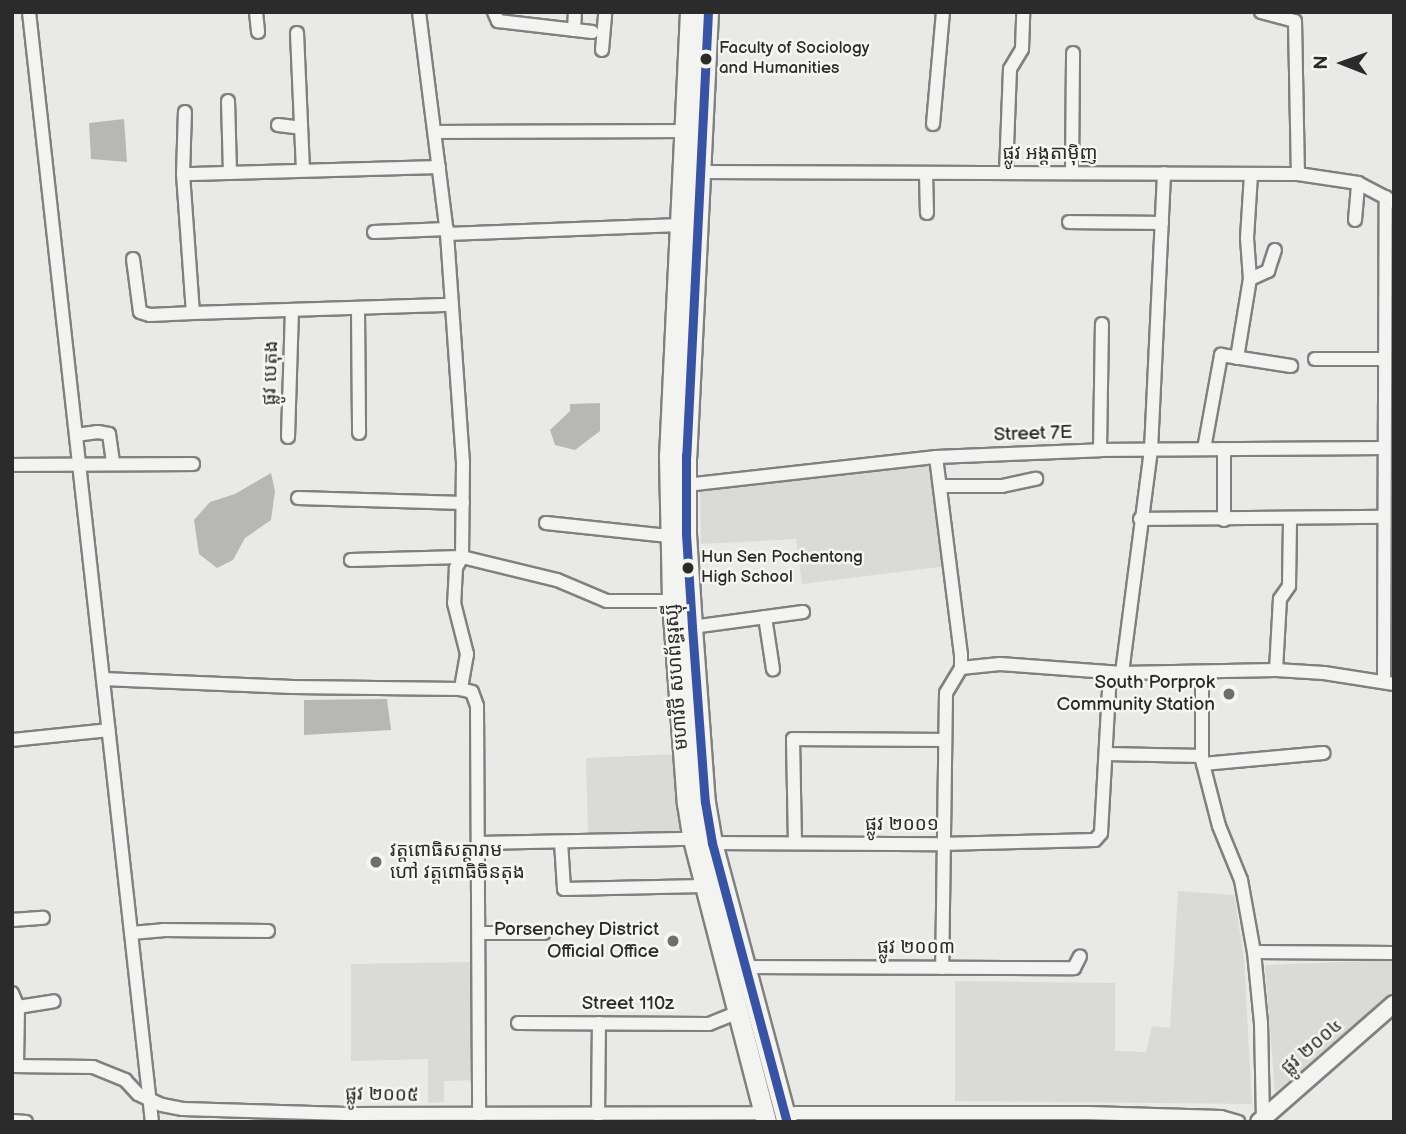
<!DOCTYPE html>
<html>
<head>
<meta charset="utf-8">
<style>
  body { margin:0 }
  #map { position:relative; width:1406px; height:1134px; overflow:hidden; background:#e9e9e7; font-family:"Balsamiq Sans","Noto Sans Khmer",sans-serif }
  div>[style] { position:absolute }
  .built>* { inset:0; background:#dadad7 }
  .water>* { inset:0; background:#b7b7b4 }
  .roads { filter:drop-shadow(2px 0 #808080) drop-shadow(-2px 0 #808080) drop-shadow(0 2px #808080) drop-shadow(0 -2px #808080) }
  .minor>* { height:12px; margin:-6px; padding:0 6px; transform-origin:6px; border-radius:6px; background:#f3f3f1 }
  .major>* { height:16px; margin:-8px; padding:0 8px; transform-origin:8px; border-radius:8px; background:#f3f3f1 }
  .highway>* { height:19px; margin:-9.5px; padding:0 9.5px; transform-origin:9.5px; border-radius:9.5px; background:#f3f3f1 }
  .bus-1>* { height:9px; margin:-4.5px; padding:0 4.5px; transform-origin:4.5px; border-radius:4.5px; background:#3853a4 }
  .dots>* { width:19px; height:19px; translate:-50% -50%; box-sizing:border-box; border:4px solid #f6f6f2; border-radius:50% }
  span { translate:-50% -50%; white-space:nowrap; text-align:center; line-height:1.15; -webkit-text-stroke:5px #f6f6f2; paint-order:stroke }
  .bus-label { font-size:17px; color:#2b2b2b }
  .left { translate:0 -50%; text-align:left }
  .street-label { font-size:19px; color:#2b2b2b }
  .poi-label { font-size:19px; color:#2b2b2b }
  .right { translate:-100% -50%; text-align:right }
  .frame { position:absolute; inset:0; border:14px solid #2b2b2b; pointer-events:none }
  .north { position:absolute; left:1308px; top:28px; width:70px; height:70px; -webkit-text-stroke:5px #f6f6f2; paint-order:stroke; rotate:271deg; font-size:19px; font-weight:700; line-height:28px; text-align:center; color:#2b2b2b }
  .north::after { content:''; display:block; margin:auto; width:24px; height:32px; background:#2b2b2b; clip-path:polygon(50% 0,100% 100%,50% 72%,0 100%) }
</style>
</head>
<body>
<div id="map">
  <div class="built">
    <i style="clip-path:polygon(925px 463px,935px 471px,947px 566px,802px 584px,796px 539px,701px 544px,700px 485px)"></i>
    <i style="clip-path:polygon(677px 754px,683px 831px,588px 834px,586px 758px)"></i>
    <i style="clip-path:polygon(1178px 891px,1234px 895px,1244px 958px,1252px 1104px,955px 1101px,955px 981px,1115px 983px,1115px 1051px,1146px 1052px,1152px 1026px,1170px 1028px)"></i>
    <i style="clip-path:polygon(1394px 960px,1394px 995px,1275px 1092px,1265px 965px)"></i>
    <i style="clip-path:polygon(476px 962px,477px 1080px,444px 1081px,444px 1102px,428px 1103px,428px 1059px,351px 1061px,351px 964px)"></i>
    <i style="clip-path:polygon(1083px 1120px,1083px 1122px,813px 1122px,813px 1121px)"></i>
  </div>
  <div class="water">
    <i style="clip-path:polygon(124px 119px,127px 162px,91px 159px,89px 123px)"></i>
    <i style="clip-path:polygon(600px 403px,600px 431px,575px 450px,555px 445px,550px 430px,570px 411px,570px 404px)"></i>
    <i style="clip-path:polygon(271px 473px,275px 491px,271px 520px,245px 538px,233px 560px,217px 568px,199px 554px,194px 520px,210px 502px,235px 494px)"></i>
    <i style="clip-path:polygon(387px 699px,391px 730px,304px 735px,304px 700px)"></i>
  </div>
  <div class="roads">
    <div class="minor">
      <i style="left:29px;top:12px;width:1117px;rotate:83.68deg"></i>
      <i style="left:256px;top:12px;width:20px;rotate:84deg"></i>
      <i style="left:419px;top:12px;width:224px;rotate:82.8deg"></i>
      <i style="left:447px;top:234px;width:229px;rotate:86deg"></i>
      <i style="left:463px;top:462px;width:95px;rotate:90.6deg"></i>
      <i style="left:462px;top:557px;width:13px;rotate:119deg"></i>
      <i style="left:456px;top:568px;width:35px;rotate:93deg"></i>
      <i style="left:454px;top:603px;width:53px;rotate:75.7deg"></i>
      <i style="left:467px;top:654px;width:36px;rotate:100deg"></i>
      <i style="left:494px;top:12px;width:10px;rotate:66deg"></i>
      <i style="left:498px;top:21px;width:95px;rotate:6.7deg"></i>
      <i style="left:1261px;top:12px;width:35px;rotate:15deg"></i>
      <i style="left:1295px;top:21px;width:153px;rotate:88.9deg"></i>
      <i style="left:574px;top:30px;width:18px;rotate:-87deg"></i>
      <i style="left:297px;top:33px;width:137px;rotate:87.5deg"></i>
      <i style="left:602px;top:50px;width:38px;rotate:-85deg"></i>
      <i style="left:228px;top:101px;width:72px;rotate:88.4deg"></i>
      <i style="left:933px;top:124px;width:112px;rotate:-84.9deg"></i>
      <i style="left:278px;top:125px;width:23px;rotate:7deg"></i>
      <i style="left:435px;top:132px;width:249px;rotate:-0.2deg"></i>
      <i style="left:439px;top:167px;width:256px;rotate:178.4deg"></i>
      <i style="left:183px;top:174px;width:139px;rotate:85.9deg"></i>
      <i style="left:193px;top:313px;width:259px;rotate:-1.8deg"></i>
      <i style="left:700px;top:172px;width:598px;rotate:0.19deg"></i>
      <i style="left:1298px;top:174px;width:61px;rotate:8.5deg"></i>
      <i style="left:1358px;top:183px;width:41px;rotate:27.8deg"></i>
      <i style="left:926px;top:173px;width:40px;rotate:88.6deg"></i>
      <i style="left:1006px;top:173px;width:104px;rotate:-87.8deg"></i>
      <i style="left:1010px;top:69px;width:23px;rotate:-59deg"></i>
      <i style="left:1022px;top:49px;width:37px;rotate:-88deg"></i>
      <i style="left:1072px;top:173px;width:120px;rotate:-89.5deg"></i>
      <i style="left:183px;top:174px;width:62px;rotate:-88.2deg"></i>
      <i style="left:1355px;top:220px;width:37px;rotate:-85deg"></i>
      <i style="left:1069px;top:222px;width:93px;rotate:0.6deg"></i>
      <i style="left:374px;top:232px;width:73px;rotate:-2.4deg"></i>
      <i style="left:447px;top:234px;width:233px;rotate:-2.2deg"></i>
      <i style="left:133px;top:259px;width:53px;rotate:82.5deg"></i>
      <i style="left:140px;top:312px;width:10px;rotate:17deg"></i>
      <i style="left:150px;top:315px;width:43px;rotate:-2.7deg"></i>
      <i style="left:1250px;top:279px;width:20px;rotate:-24deg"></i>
      <i style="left:1268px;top:271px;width:22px;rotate:-72deg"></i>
      <i style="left:358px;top:310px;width:123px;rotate:89.5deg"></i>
      <i style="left:1237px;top:358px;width:80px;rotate:-80.7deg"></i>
      <i style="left:1250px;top:279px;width:41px;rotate:-94.2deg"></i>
      <i style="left:1247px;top:238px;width:64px;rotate:-86.4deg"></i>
      <i style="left:1315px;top:359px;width:69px"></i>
      <i style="left:76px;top:435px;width:22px;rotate:-8deg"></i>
      <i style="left:98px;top:432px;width:11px;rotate:10deg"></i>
      <i style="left:109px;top:434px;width:30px;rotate:82deg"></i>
      <i style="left:288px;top:437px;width:126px;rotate:-88.2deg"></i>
      <i style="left:1204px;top:449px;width:96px;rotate:-79.7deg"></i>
      <i style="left:1221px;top:355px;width:71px;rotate:8.9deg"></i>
      <i style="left:1224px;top:449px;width:71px;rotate:90deg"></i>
      <i style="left:1100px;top:450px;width:126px;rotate:-89.1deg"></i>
      <i style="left:936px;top:457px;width:199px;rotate:82.8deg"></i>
      <i style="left:961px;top:654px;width:14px;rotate:90deg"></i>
      <i style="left:961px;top:668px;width:29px;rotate:121deg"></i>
      <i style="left:946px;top:693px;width:275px;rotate:90.8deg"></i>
      <i style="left:12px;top:465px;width:181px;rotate:-0.3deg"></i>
      <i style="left:686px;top:485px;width:252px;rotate:-6.4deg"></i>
      <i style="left:936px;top:457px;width:164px;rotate:-2.4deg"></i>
      <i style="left:1100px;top:450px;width:283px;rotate:-0.4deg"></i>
      <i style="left:940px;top:486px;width:62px"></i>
      <i style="left:1002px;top:486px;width:35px;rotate:-12deg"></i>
      <i style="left:298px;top:498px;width:165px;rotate:1.7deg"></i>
      <i style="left:1140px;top:519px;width:243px;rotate:-0.5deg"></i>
      <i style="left:546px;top:523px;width:123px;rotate:6.1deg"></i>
      <i style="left:351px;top:560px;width:111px;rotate:-1.5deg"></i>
      <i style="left:462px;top:557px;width:98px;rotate:13.6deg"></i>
      <i style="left:557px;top:580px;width:54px;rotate:22.8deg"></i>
      <i style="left:607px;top:601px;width:65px"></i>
      <i style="left:765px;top:617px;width:53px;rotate:81.3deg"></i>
      <i style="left:692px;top:627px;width:112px;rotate:-7.7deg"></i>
      <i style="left:961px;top:668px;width:39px;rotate:-6deg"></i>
      <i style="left:1000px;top:664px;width:122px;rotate:4.2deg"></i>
      <i style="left:1122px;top:673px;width:154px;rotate:-1.1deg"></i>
      <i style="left:1276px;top:670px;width:48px;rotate:3.6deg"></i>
      <i style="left:1324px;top:673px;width:71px;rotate:8.9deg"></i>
      <i style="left:1276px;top:670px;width:71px;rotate:-86.8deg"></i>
      <i style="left:1280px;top:599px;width:16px;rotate:-55deg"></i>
      <i style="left:1289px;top:586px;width:67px;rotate:-89.1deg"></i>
      <i style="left:1122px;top:673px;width:225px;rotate:-82.6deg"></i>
      <i style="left:1151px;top:450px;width:277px;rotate:-87.3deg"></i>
      <i style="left:1202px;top:673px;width:87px;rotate:90deg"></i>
      <i style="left:1202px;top:760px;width:68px;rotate:75.6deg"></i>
      <i style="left:1219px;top:826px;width:58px;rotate:67.8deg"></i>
      <i style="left:1241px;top:880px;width:73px;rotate:79.8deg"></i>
      <i style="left:1254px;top:952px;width:71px;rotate:84.4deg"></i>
      <i style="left:1261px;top:1023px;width:99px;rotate:88.8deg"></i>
      <i style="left:103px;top:679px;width:190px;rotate:2.4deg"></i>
      <i style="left:293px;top:687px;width:168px;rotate:0.7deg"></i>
      <i style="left:461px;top:689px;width:11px;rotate:15deg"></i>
      <i style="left:472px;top:692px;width:15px;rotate:70deg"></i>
      <i style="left:477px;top:706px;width:409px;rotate:89.7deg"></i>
      <i style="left:1384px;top:682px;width:485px;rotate:-89.8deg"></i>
      <i style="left:12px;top:740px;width:97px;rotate:-5.9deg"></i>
      <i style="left:1106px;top:754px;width:96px;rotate:1.2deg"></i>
      <i style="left:1203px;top:764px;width:121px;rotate:-5.2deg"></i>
      <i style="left:561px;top:842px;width:47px;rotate:86.3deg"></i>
      <i style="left:564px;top:889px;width:140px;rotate:-1.2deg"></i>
      <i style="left:478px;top:843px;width:215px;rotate:-1.1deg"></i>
      <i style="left:712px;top:843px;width:229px;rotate:0.3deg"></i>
      <i style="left:941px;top:844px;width:154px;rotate:-1.5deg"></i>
      <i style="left:1095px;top:840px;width:9px;rotate:-49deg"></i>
      <i style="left:1101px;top:833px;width:161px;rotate:-86.8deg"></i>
      <i style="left:795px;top:843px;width:104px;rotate:-91.1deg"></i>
      <i style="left:793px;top:739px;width:151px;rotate:0.4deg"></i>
      <i style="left:12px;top:920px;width:31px;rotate:-4deg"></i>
      <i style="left:131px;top:933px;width:32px;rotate:-5deg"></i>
      <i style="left:163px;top:930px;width:105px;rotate:0.5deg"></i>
      <i style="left:479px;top:933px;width:65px"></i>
      <i style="left:1254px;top:952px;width:140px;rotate:0.4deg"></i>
      <i style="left:744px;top:967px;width:330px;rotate:0.2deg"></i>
      <i style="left:1074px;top:968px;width:13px;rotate:-63deg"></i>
      <i style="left:12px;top:993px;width:15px;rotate:67deg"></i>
      <i style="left:18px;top:1007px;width:59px;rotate:91deg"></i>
      <i style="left:18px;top:1007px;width:36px;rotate:-9deg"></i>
      <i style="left:518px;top:1023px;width:191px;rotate:0.3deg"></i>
      <i style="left:709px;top:1024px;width:29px;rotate:-22deg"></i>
      <i style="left:12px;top:1066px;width:81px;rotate:0.7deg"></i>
      <i style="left:93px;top:1067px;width:35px;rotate:22deg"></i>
      <i style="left:125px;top:1080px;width:19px;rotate:47deg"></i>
      <i style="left:138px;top:1094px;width:26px;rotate:25deg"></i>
      <i style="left:162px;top:1105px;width:21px;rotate:11deg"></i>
      <i style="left:183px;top:1109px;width:163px;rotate:1.8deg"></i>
      <i style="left:346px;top:1114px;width:416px;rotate:-0.1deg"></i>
      <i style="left:598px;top:1115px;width:92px;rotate:-89.4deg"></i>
      <i style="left:785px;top:1117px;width:12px;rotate:-20deg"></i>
      <i style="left:796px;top:1113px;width:292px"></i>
      <i style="left:1088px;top:1113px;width:133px;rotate:1.7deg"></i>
      <i style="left:1221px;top:1117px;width:18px;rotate:16deg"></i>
      <i style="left:12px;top:1121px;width:14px;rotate:4deg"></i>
    </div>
    <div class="major">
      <i style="left:1259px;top:1122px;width:179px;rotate:-41.2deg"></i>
    </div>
    <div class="highway">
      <i style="left:690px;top:12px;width:444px;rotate:92.7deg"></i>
      <i style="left:669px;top:456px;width:145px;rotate:88.8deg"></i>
      <i style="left:672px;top:601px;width:203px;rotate:85.8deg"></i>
      <i style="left:687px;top:803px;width:36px;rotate:81deg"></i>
      <i style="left:693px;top:839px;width:292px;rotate:75.5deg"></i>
      <i style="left:708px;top:12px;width:444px;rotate:92.8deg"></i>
      <i style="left:686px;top:455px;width:79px;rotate:90deg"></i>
      <i style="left:686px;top:534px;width:93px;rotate:86.3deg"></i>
      <i style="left:692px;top:627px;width:175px;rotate:85.8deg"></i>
      <i style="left:705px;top:802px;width:42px;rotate:80.3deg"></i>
      <i style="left:712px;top:843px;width:289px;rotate:75deg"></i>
    </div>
  </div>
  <div class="bus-1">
    <i style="left:708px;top:12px;width:444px;rotate:92.8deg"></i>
    <i style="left:686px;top:455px;width:79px;rotate:90deg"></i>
    <i style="left:686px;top:534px;width:93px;rotate:86.3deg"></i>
    <i style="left:692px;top:627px;width:175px;rotate:85.8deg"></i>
    <i style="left:705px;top:802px;width:42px;rotate:80.3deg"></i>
    <i style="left:712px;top:843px;width:289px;rotate:75deg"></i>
  </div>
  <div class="dots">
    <i style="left:706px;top:59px;background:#2b2b2b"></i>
    <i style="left:688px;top:568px;background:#2b2b2b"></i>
    <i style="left:1229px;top:694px;background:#6e6e6d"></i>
    <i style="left:376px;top:862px;background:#6e6e6d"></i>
    <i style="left:673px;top:941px;background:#6e6e6d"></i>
  </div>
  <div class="bus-label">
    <span class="left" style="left:719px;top:59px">Faculty of Sociology<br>and Humanities</span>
    <span class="left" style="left:701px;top:568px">Hun Sen Pochentong<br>High School</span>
  </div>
  <div class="street-label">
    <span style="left:1050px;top:154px">ផ្លូវ អង្តតាម៉ិញ</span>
    <span style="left:271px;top:373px;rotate:-88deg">ផ្លូវ បេតុង</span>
    <span style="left:1033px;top:434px;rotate:-2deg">Street 7E</span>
    <span style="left:677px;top:677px;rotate:-94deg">មហាវិថី សហព័ន្ធរុស្ស៊ី</span>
    <span style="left:902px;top:825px">ផ្លូវ ២០០១</span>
    <span style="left:916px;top:948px">ផ្លូវ ២០០៣</span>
    <span style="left:628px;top:1004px">Street 110z</span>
    <span style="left:1312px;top:1047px;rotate:-41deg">ផ្លូវ ២០០៤</span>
    <span style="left:382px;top:1095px;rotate:1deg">ផ្លូវ ២០០៥</span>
  </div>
  <div class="poi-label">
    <span class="right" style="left:1215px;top:694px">South Porprok<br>Community Station</span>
    <span class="left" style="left:390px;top:862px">វត្តពោធិសត្តារាម<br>ហៅ វត្តពោធិចិនតុង</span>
    <span class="right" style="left:659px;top:941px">Porsenchey District<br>Official Office</span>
  </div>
  <div class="frame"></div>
  <div class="north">N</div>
</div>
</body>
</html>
